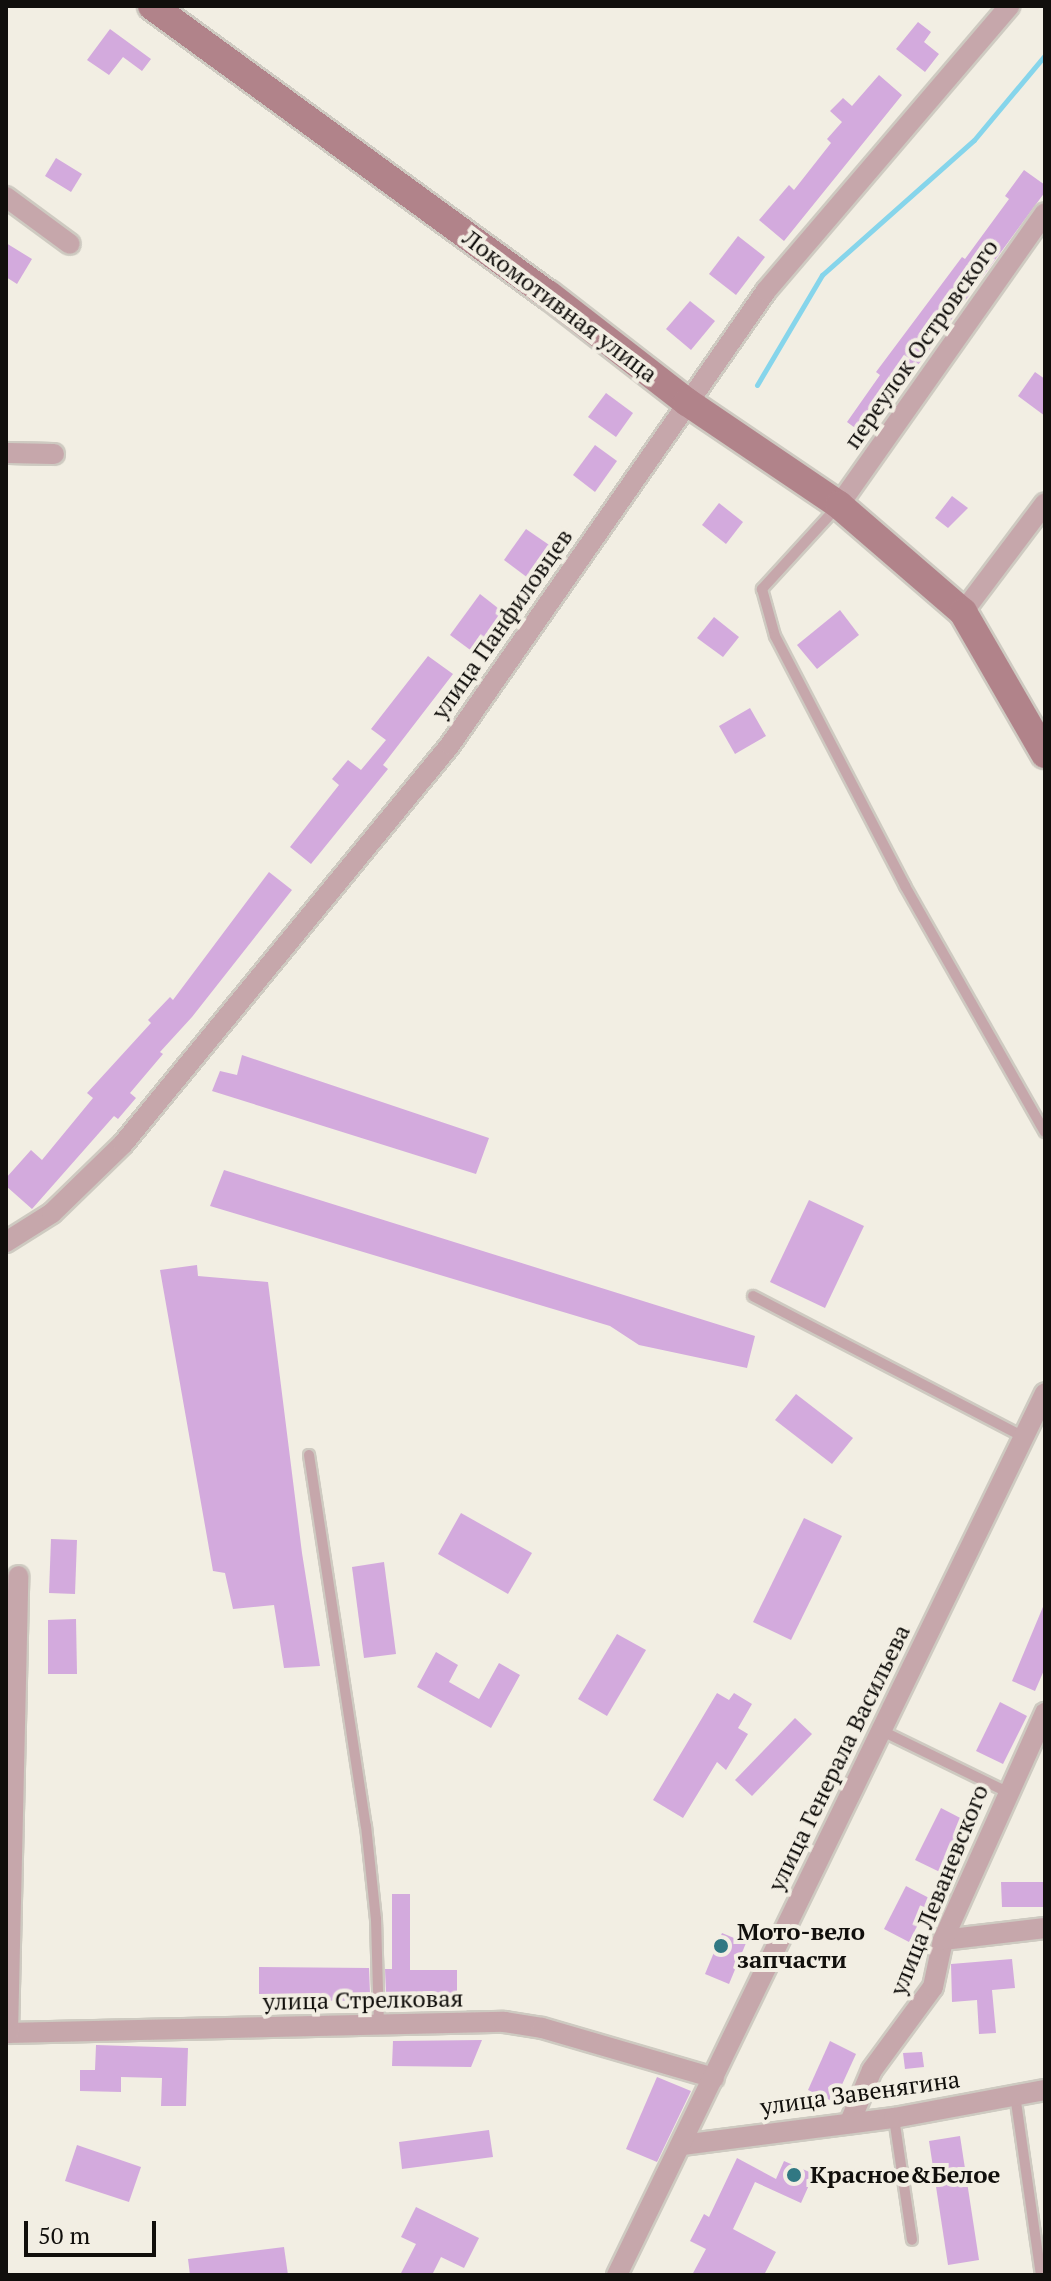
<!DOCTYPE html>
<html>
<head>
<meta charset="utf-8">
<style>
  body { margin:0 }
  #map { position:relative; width:1051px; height:2281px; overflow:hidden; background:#f2eee3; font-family:"PT Serif",serif }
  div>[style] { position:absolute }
  .stream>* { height:5px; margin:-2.5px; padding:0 2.5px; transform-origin:2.5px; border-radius:2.5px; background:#86d5eb }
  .building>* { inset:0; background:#d3aadd }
  .roads { filter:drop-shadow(2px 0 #cecac1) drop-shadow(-2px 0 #cecac1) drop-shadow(0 2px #cecac1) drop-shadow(0 -2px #cecac1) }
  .lane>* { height:10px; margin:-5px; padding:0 5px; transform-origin:5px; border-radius:5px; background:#c6a7ab }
  .street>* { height:20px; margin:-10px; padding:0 10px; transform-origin:10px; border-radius:10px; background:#c6a7ab }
  .secondary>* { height:28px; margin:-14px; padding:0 14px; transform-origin:14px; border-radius:14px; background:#b1838a }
  .dots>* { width:22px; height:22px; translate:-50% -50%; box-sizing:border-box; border:4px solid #f2eee3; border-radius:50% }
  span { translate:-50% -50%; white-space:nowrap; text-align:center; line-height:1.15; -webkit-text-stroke:8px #f2eee3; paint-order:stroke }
  .street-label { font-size:24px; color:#110f0c }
  .poi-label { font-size:24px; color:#110f0c; font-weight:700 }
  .left { translate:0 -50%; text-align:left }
  .frame { position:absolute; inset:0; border:8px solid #110f0c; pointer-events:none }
  .scale { position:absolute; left:24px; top:2221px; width:132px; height:36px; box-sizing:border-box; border:4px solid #110f0c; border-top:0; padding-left:10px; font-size:24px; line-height:28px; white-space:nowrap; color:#110f0c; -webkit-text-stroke:6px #f2eee3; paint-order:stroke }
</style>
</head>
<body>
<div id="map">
  <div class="stream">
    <i style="left:757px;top:385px;width:128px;rotate:-59.4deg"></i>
    <i style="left:822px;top:275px;width:203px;rotate:-41.6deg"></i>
    <i style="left:974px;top:140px;width:111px;rotate:-50.1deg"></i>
  </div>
  <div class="building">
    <i style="clip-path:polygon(918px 22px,931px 32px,924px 42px,939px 54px,925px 72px,896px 49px)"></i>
    <i style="clip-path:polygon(110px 29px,151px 59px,142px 71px,123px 57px,109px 75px,87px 60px)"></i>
    <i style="clip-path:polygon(879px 75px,902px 95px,784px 241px,759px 220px,789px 185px,794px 190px,831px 143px,827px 139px,842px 122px,830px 111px,843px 98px,852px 106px)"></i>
    <i style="clip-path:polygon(56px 158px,82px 174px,71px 192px,45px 176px)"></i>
    <i style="clip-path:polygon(1024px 170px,1045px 185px,1045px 192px,866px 436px,847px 422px,880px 375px,876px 372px,962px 257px,965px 259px,1009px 199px,1005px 196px)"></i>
    <i style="clip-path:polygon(738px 236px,765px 257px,736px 295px,709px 274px)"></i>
    <i style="clip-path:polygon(6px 243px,32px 259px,17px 284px,6px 277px)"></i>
    <i style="clip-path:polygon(690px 301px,715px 321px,691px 350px,666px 329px)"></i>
    <i style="clip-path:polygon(1035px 372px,1045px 379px,1045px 416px,1018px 396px)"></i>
    <i style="clip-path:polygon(606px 393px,633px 413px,616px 437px,588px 417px)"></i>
    <i style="clip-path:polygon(595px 445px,617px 461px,595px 492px,573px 475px)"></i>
    <i style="clip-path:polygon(952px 496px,968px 508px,948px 528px,935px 518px)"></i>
    <i style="clip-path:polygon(719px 503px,743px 522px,726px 544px,702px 525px)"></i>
    <i style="clip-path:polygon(526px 529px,555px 549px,532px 581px,504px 560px)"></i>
    <i style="clip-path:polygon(480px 594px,503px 612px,473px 652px,450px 635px)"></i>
    <i style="clip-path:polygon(840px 610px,859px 635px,817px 669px,797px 645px)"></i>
    <i style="clip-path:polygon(714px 617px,739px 637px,723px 657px,697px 638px)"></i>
    <i style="clip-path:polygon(428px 656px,453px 674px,383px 765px,388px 769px,311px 864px,290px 847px,339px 785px,332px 779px,348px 760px,361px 770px,386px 740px,371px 729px)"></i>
    <i style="clip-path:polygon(750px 708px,766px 736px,735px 754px,719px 726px)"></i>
    <i style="clip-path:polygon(269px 872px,292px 890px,192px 1017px,160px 1052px,163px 1054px,130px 1093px,136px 1098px,118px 1119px,114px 1116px,32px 1209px,6px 1186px,6px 1178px,31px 1150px,42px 1160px,93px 1098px,87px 1093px,151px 1023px,148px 1020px,170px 997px,173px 1000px)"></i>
    <i style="clip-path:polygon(242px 1055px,489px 1138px,476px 1174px,212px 1091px,220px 1071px,237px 1075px)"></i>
    <i style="clip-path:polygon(224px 1170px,755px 1336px,747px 1368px,639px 1345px,610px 1326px,210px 1206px)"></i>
    <i style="clip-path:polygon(809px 1200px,864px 1226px,825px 1308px,770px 1282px)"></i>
    <i style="clip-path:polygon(197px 1265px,198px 1276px,268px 1282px,302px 1553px,320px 1666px,284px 1668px,274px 1605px,233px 1609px,225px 1573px,213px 1571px,160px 1270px)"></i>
    <i style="clip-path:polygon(796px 1394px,853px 1438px,832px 1464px,775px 1420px)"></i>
    <i style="clip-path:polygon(461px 1513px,532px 1553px,508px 1594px,438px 1554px)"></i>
    <i style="clip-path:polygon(804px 1518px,842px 1536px,791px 1640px,753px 1622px)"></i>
    <i style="clip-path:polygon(51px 1539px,77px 1540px,75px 1594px,49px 1593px)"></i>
    <i style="clip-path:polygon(384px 1562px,396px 1654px,364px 1658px,352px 1567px)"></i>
    <i style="clip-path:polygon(1045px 1602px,1045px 1668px,1035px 1691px,1012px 1681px)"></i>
    <i style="clip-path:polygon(76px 1619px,77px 1674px,48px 1674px,48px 1620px)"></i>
    <i style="clip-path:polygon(617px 1634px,646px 1650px,607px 1716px,578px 1699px)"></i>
    <i style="clip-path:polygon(436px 1652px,458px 1665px,449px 1682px,479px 1699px,499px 1663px,520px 1675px,491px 1728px,417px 1687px)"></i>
    <i style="clip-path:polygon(717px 1693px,729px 1700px,734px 1693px,752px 1704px,738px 1728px,748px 1734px,726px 1770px,717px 1762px,683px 1818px,653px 1800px)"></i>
    <i style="clip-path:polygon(1000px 1702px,1027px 1716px,1003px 1764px,976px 1751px)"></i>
    <i style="clip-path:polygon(795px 1718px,812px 1734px,752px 1796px,735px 1780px)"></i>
    <i style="clip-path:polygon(941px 1808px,970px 1823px,944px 1874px,915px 1860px)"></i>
    <i style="clip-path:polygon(1001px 1882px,1045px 1882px,1045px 1907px,1002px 1907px)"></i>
    <i style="clip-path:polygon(906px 1886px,931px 1899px,909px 1942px,884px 1929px)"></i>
    <i style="clip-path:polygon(392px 1894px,410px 1894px,410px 1970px,457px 1970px,457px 1994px,386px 1993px,385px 1969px,392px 1969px)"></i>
    <i style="clip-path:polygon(722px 1933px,746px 1943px,729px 1984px,705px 1974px)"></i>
    <i style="clip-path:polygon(1012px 1959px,1015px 1988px,992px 1990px,996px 2033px,979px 2034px,977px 2000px,952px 2002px,951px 1964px)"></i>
    <i style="clip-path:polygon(259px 1967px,369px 1968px,370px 1993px,366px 1993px,366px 2001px,259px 2000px)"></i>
    <i style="clip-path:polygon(482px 2040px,471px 2067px,392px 2066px,393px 2041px)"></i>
    <i style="clip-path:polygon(830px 2041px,856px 2054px,834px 2102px,808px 2090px)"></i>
    <i style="clip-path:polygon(96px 2045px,188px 2048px,186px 2106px,161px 2106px,162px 2078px,121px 2077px,121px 2092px,80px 2091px,80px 2070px,95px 2070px)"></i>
    <i style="clip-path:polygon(922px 2052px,924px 2067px,905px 2069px,903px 2053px)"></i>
    <i style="clip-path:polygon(657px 2077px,691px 2091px,657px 2162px,626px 2149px)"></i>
    <i style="clip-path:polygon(489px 2130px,493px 2157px,402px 2169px,399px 2142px)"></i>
    <i style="clip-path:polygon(960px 2136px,979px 2260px,948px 2265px,929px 2141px)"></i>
    <i style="clip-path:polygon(77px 2145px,141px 2167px,129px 2202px,65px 2181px)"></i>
    <i style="clip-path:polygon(737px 2158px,776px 2179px,784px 2161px,814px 2174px,801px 2203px,755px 2182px,733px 2229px,776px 2252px,764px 2275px,692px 2275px,706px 2249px,690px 2241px,704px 2214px,709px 2217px)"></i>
    <i style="clip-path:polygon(416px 2207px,479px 2238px,464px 2268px,441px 2257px,432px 2275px,400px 2275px,416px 2244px,401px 2237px)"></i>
    <i style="clip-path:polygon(284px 2247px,288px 2275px,190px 2275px,188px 2259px)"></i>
  </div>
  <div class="roads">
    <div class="lane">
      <i style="left:838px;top:506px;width:113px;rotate:132.5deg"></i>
      <i style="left:762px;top:589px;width:49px;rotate:74.5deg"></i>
      <i style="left:775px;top:636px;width:282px;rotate:62.5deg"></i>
      <i style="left:905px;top:886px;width:283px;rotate:60.4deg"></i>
      <i style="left:753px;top:1296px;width:303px;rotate:27.5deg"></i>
      <i style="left:309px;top:1455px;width:375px;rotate:81.3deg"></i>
      <i style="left:366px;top:1826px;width:94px;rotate:83.9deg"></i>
      <i style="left:376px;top:1919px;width:107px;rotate:88.4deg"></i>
      <i style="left:880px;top:1730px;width:141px;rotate:26deg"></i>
      <i style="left:1015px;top:2095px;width:182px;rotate:81.8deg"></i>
      <i style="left:894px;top:2118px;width:123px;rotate:81.6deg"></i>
    </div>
    <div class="street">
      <i style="left:6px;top:197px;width:79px;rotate:36.3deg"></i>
      <i style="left:6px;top:453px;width:48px;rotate:1.2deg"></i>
      <i style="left:839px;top:505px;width:357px;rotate:-54.8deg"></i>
      <i style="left:963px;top:612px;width:136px;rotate:-53deg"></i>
      <i style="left:6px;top:1242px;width:54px;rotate:-32.2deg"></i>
      <i style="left:52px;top:1213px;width:99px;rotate:-44.2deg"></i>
      <i style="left:123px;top:1144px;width:516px;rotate:-50.66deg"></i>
      <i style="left:450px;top:745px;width:553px;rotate:-55.16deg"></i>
      <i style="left:766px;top:291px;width:375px;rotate:-49.5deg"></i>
      <i style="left:943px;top:1940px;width:103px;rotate:-6.7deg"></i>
      <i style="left:6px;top:2033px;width:498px;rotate:-1.3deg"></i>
      <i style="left:504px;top:2022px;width:38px;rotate:9deg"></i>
      <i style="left:542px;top:2028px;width:179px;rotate:16.2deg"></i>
      <i style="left:8px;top:2033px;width:457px;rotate:-88.7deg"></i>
      <i style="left:850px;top:2122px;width:56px;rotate:-67.1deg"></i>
      <i style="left:872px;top:2070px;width:103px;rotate:-53.7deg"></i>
      <i style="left:933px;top:1987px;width:48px;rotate:-78deg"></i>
      <i style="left:943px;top:1940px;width:249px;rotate:-65.8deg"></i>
      <i style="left:682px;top:2145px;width:214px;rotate:-7.3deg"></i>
      <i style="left:894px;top:2118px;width:154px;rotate:-10.5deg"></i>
      <i style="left:617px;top:2275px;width:980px;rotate:-64.11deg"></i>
    </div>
    <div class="secondary">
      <i style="left:152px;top:6px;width:491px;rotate:36.1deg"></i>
      <i style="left:549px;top:295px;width:175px;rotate:37.8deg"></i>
      <i style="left:687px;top:402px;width:184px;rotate:34.1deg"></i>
      <i style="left:839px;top:505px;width:164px;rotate:40.8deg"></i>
      <i style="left:963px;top:612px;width:164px;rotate:60deg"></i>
    </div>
  </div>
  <div class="dots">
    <i style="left:721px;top:1946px;background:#317883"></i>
    <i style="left:794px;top:2175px;background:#317883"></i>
  </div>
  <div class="street-label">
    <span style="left:560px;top:306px;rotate:37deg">Локомотивная улица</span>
    <span style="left:921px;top:344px;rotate:-55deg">переулок Островского</span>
    <span style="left:502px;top:624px;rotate:-55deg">улица Панфиловцев</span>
    <span style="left:839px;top:1758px;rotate:-64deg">улица Генерала Васильева</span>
    <span style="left:939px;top:1890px;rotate:-68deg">улица Леваневского</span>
    <span style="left:363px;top:2000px;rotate:-1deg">улица Стрелковая</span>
    <span style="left:860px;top:2093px;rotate:-8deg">улица Завенягина</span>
  </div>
  <div class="poi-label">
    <span class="left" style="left:737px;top:1946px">Мото-вело<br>запчасти</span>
    <span class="left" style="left:810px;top:2175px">Красное&amp;Белое</span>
  </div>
  <div class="frame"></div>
  <div class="scale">50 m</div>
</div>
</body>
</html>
